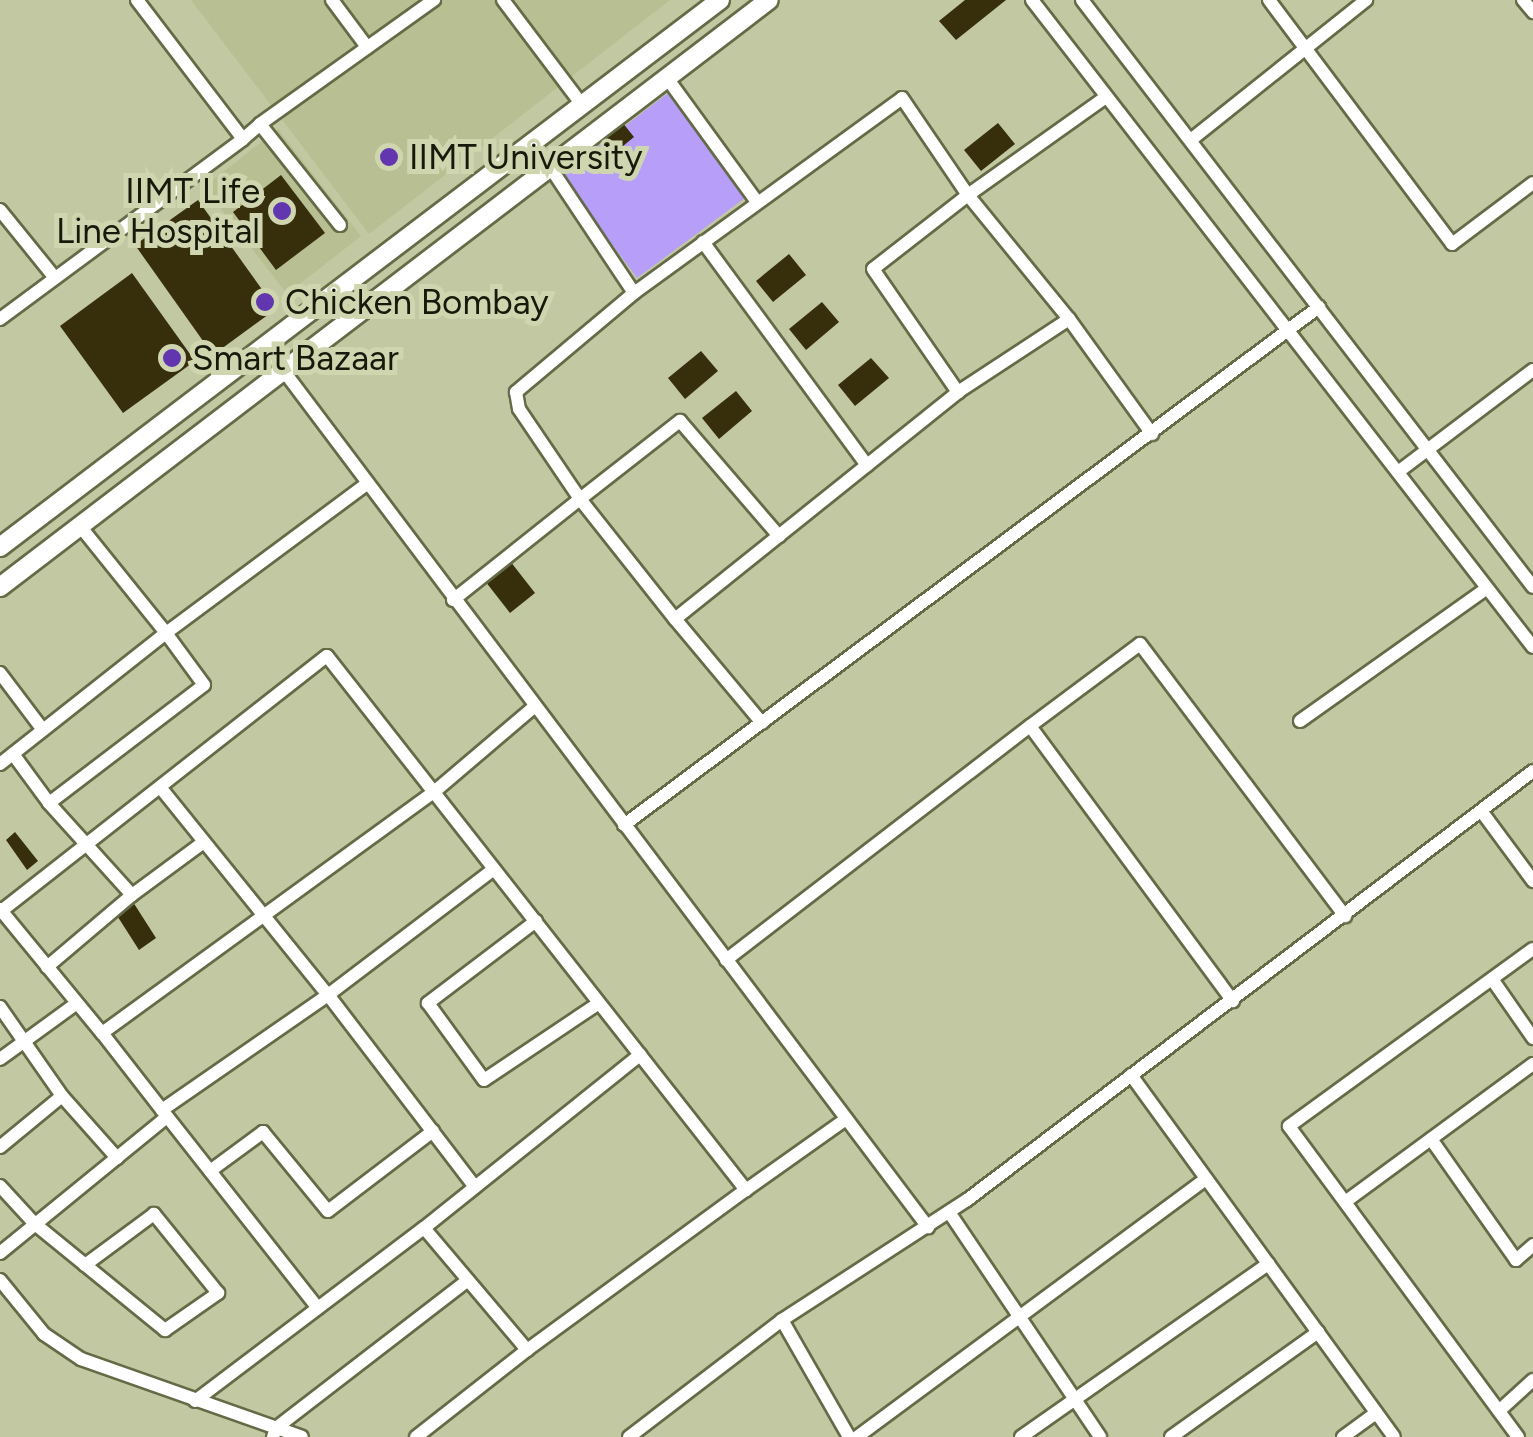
<!DOCTYPE html>
<html>
<head>
<meta charset="utf-8">
<style>
  body { margin:0 }
  #map { position:relative; width:1533px; height:1437px; overflow:hidden; background:#c2c9a2; font-family:Figtree,sans-serif }
  div>[style] { position:absolute }
  .built>* { inset:0; background:#b8bf92 }
  .green>* { inset:0; background:#b79ff9 }
  .building>* { inset:0; background:#372f0c }
  .roads { filter:drop-shadow(2px 0 #656a47) drop-shadow(-2px 0 #656a47) drop-shadow(0 2px #656a47) drop-shadow(0 -2px #656a47) }
  .minor>* { height:12px; margin:-6px; padding:0 6px; transform-origin:6px; border-radius:6px; background:#fff }
  .tertiary>* { height:18px; margin:-9px; padding:0 9px; transform-origin:9px; border-radius:9px; background:#fff }
  .dots>* { width:28px; height:28px; translate:-50% -50%; box-sizing:border-box; border:5px solid #cfd6af; border-radius:50% }
  span { translate:-50% -50%; white-space:nowrap; text-align:center; line-height:1.15; -webkit-text-stroke:10px #cfd6af; paint-order:stroke }
  .poi-label { font-size:35px; color:#17190b }
  .left { translate:0 -50%; text-align:left }
  .right { translate:-100% -50%; text-align:right }
</style>
</head>
<body>
<div id="map">
  <div class="built">
    <i style="clip-path:polygon(191px 0,670px 0,369px 234px)"></i>
    <i style="clip-path:polygon(278px 129px,361px 236px,287px 294px,204px 187px)"></i>
  </div>
  <div class="green">
    <i style="clip-path:polygon(668px 93px,745px 198px,637px 278px,560px 174px,602px 143px,612px 154px,625px 126px)"></i>
  </div>
  <div class="building">
    <i style="clip-path:polygon(965px 0,1006px 0,956px 40px,939px 21px)"></i>
    <i style="clip-path:polygon(622px 122px,634px 137px,612px 155px,599px 139px)"></i>
    <i style="clip-path:polygon(998px 123px,1015px 144px,981px 171px,964px 150px)"></i>
    <i style="clip-path:polygon(281px 175px,325px 233px,276px 270px,233px 212px)"></i>
    <i style="clip-path:polygon(198px 200px,276px 309px,213px 355px,135px 245px)"></i>
    <i style="clip-path:polygon(789px 254px,806px 275px,773px 302px,756px 281px)"></i>
    <i style="clip-path:polygon(132px 273px,195px 361px,123px 413px,60px 326px)"></i>
    <i style="clip-path:polygon(822px 302px,839px 322px,806px 350px,789px 329px)"></i>
    <i style="clip-path:polygon(701px 351px,718px 371px,685px 399px,668px 378px)"></i>
    <i style="clip-path:polygon(871px 358px,889px 378px,855px 406px,838px 385px)"></i>
    <i style="clip-path:polygon(736px 391px,752px 411px,719px 439px,702px 418px)"></i>
    <i style="clip-path:polygon(510px 561px,535px 593px,510px 613px,485px 581px)"></i>
    <i style="clip-path:polygon(15px 832px,38px 861px,27px 870px,6px 840px)"></i>
    <i style="clip-path:polygon(133px 902px,156px 938px,139px 950px,116px 914px)"></i>
  </div>
  <div class="roads">
    <div class="minor">
      <i style="left:137px;top:0;width:175px;rotate:52.7deg"></i>
      <i style="left:243px;top:139px;width:23px;rotate:-41deg"></i>
      <i style="left:332px;top:0;width:59px;rotate:53.3deg"></i>
      <i style="left:503px;top:0;width:131px;rotate:53deg"></i>
      <i style="left:1032px;top:0;width:818px;rotate:52.25deg"></i>
      <i style="left:1082px;top:0;width:740px;rotate:52.46deg"></i>
      <i style="left:1269px;top:0;width:305px;rotate:53.1deg"></i>
      <i style="left:1452px;top:244px;width:101px;rotate:-37deg"></i>
      <i style="left:1523px;top:0;width:16px;rotate:50deg"></i>
      <i style="left:667px;top:78px;width:153px;rotate:54deg"></i>
      <i style="left:1192px;top:139px;width:223px;rotate:-38.6deg"></i>
      <i style="left:550px;top:167px;width:151px;rotate:56.3deg"></i>
      <i style="left:0;top:210px;width:87px;rotate:51deg"></i>
      <i style="left:340px;top:225px;width:129px;rotate:-128.4deg"></i>
      <i style="left:260px;top:124px;width:214px;rotate:-35.5deg"></i>
      <i style="left:703px;top:242px;width:277px;rotate:53.7deg"></i>
      <i style="left:0;top:319px;width:302px;rotate:-36.5deg"></i>
      <i style="left:1069px;top:319px;width:160px;rotate:-129.2deg"></i>
      <i style="left:968px;top:195px;width:169px;rotate:-35.4deg"></i>
      <i style="left:265px;top:346px;width:1103px;rotate:53.04deg"></i>
      <i style="left:1398px;top:472px;width:169px;rotate:-37.1deg"></i>
      <i style="left:80px;top:526px;width:137px;rotate:51.2deg"></i>
      <i style="left:166px;top:633px;width:248px;rotate:-36.6deg"></i>
      <i style="left:453px;top:600px;width:162px;rotate:-38.5deg"></i>
      <i style="left:580px;top:499px;width:109px;rotate:-124.1deg"></i>
      <i style="left:519px;top:409px;width:17px;rotate:-100deg"></i>
      <i style="left:516px;top:392px;width:154px;rotate:-40deg"></i>
      <i style="left:634px;top:293px;width:331px;rotate:-36deg"></i>
      <i style="left:902px;top:98px;width:117px;rotate:55.8deg"></i>
      <i style="left:968px;top:195px;width:120px;rotate:142.1deg"></i>
      <i style="left:873px;top:269px;width:150px;rotate:55.4deg"></i>
      <i style="left:958px;top:392px;width:133px;rotate:-33.3deg"></i>
      <i style="left:1069px;top:319px;width:142px;rotate:54.2deg"></i>
      <i style="left:675px;top:619px;width:153px;rotate:-128.4deg"></i>
      <i style="left:580px;top:499px;width:127px;rotate:-38deg"></i>
      <i style="left:680px;top:421px;width:152px;rotate:49.3deg"></i>
      <i style="left:0;top:673px;width:71px;rotate:53deg"></i>
      <i style="left:1300px;top:721px;width:229px;rotate:-35.4deg"></i>
      <i style="left:762px;top:723px;width:136px;rotate:-129.9deg"></i>
      <i style="left:675px;top:619px;width:363px;rotate:-38.7deg"></i>
      <i style="left:1030px;top:726px;width:137px;rotate:-36.7deg"></i>
      <i style="left:1140px;top:644px;width:341px;rotate:53deg"></i>
      <i style="left:0;top:764px;width:211px;rotate:-38.3deg"></i>
      <i style="left:166px;top:633px;width:64px;rotate:53.8deg"></i>
      <i style="left:204px;top:685px;width:195px;rotate:142.7deg"></i>
      <i style="left:49px;top:803px;width:61px;rotate:-126.3deg"></i>
      <i style="left:160px;top:787px;width:267px;rotate:51.1deg"></i>
      <i style="left:328px;top:995px;width:202px;rotate:145.3deg"></i>
      <i style="left:162px;top:1110px;width:252px;rotate:51.8deg"></i>
      <i style="left:1482px;top:812px;width:86px;rotate:53.5deg"></i>
      <i style="left:624px;top:825px;width:867px;rotate:-36.7deg"></i>
      <i style="left:132px;top:895px;width:89px;rotate:-36.4deg"></i>
      <i style="left:0;top:909px;width:161px;rotate:50.6deg"></i>
      <i style="left:0;top:912px;width:415px;rotate:-38.1deg"></i>
      <i style="left:327px;top:656px;width:679px;rotate:51.88deg"></i>
      <i style="left:746px;top:1190px;width:123px;rotate:-35.4deg"></i>
      <i style="left:536px;top:921px;width:136px;rotate:142.8deg"></i>
      <i style="left:428px;top:1003px;width:95px;rotate:54deg"></i>
      <i style="left:484px;top:1080px;width:138px;rotate:-33.8deg"></i>
      <i style="left:726px;top:960px;width:384px;rotate:-37.6deg"></i>
      <i style="left:1030px;top:726px;width:342px;rotate:53.6deg"></i>
      <i style="left:47px;top:967px;width:111px;rotate:-40.3deg"></i>
      <i style="left:132px;top:895px;width:124px;rotate:-132.1deg"></i>
      <i style="left:1492px;top:979px;width:72px;rotate:55.2deg"></i>
      <i style="left:0;top:1007px;width:108px;rotate:55.1deg"></i>
      <i style="left:0;top:1059px;width:95px;rotate:-36deg"></i>
      <i style="left:1131px;top:1075px;width:447px;rotate:54deg"></i>
      <i style="left:162px;top:1110px;width:98px;rotate:-127.9deg"></i>
      <i style="left:102px;top:1033px;width:410px;rotate:-36deg"></i>
      <i style="left:434px;top:792px;width:131px;rotate:-40.4deg"></i>
      <i style="left:1431px;top:1139px;width:148px;rotate:54.9deg"></i>
      <i style="left:1516px;top:1260px;width:23px;rotate:-41deg"></i>
      <i style="left:0;top:1147px;width:80px;rotate:-39.4deg"></i>
      <i style="left:62px;top:1096px;width:83px;rotate:48.4deg"></i>
      <i style="left:210px;top:1171px;width:66px;rotate:-36.3deg"></i>
      <i style="left:263px;top:1132px;width:102px;rotate:50.6deg"></i>
      <i style="left:328px;top:1211px;width:132px;rotate:-37.3deg"></i>
      <i style="left:0;top:1186px;width:52px;rotate:47.4deg"></i>
      <i style="left:35px;top:1224px;width:168px;rotate:39.2deg"></i>
      <i style="left:165px;top:1330px;width:65px;rotate:-34.9deg"></i>
      <i style="left:218px;top:1293px;width:102px;rotate:-129deg"></i>
      <i style="left:154px;top:1214px;width:86px;rotate:143.5deg"></i>
      <i style="left:475px;top:1187px;width:242px;rotate:-127.4deg"></i>
      <i style="left:328px;top:995px;width:208px;rotate:-37.2deg"></i>
      <i style="left:1345px;top:1202px;width:233px;rotate:-36.3deg"></i>
      <i style="left:949px;top:1212px;width:271px;rotate:56.1deg"></i>
      <i style="left:424px;top:1228px;width:277px;rotate:-38.7deg"></i>
      <i style="left:0;top:1253px;width:215px;rotate:-39.2deg"></i>
      <i style="left:0;top:1280px;width:70px;rotate:50.8deg"></i>
      <i style="left:44px;top:1334px;width:45px;rotate:34deg"></i>
      <i style="left:81px;top:1359px;width:234px;rotate:19.4deg"></i>
      <i style="left:782px;top:1320px;width:135px;rotate:60.2deg"></i>
      <i style="left:195px;top:1401px;width:287px;rotate:-37.1deg"></i>
      <i style="left:424px;top:1228px;width:160px;rotate:49.8deg"></i>
      <i style="left:527px;top:1350px;width:271px;rotate:-36.2deg"></i>
      <i style="left:1499px;top:1411px;width:46px;rotate:-42.4deg"></i>
      <i style="left:273px;top:1437px;width:9px;rotate:-72deg"></i>
      <i style="left:276px;top:1428px;width:242px;rotate:-37.6deg"></i>
      <i style="left:416px;top:1437px;width:141px;rotate:-38.1deg"></i>
      <i style="left:629px;top:1437px;width:193px;rotate:-37.4deg"></i>
      <i style="left:782px;top:1320px;width:221px;rotate:-33deg"></i>
      <i style="left:967px;top:1200px;width:710px;rotate:-37.16deg"></i>
      <i style="left:857px;top:1437px;width:434px;rotate:-36.5deg"></i>
      <i style="left:1021px;top:1437px;width:302px;rotate:-35deg"></i>
      <i style="left:1171px;top:1437px;width:181px;rotate:-35.5deg"></i>
      <i style="left:1343px;top:1437px;width:41px;rotate:-36deg"></i>
      <i style="left:1518px;top:1437px;width:386px;rotate:-126.4deg"></i>
      <i style="left:1289px;top:1126px;width:301px;rotate:-36deg"></i>
    </div>
    <div class="tertiary">
      <i style="left:0;top:547px;width:904px;rotate:-37.22deg"></i>
      <i style="left:0;top:587px;width:967px;rotate:-37.36deg"></i>
    </div>
  </div>
  <div class="dots">
    <i style="left:389px;top:157px;background:#6236ae"></i>
    <i style="left:282px;top:211px;background:#6236ae"></i>
    <i style="left:265px;top:302px;background:#6236ae"></i>
    <i style="left:172px;top:358px;background:#6236ae"></i>
  </div>
  <div class="poi-label">
    <span class="left" style="left:409px;top:157px">IIMT University</span>
    <span class="right" style="left:260px;top:211px">IIMT Life<br>Line Hospital</span>
    <span class="left" style="left:285px;top:302px">Chicken Bombay</span>
    <span class="left" style="left:192px;top:358px">Smart Bazaar</span>
  </div>
</div>
</body>
</html>
